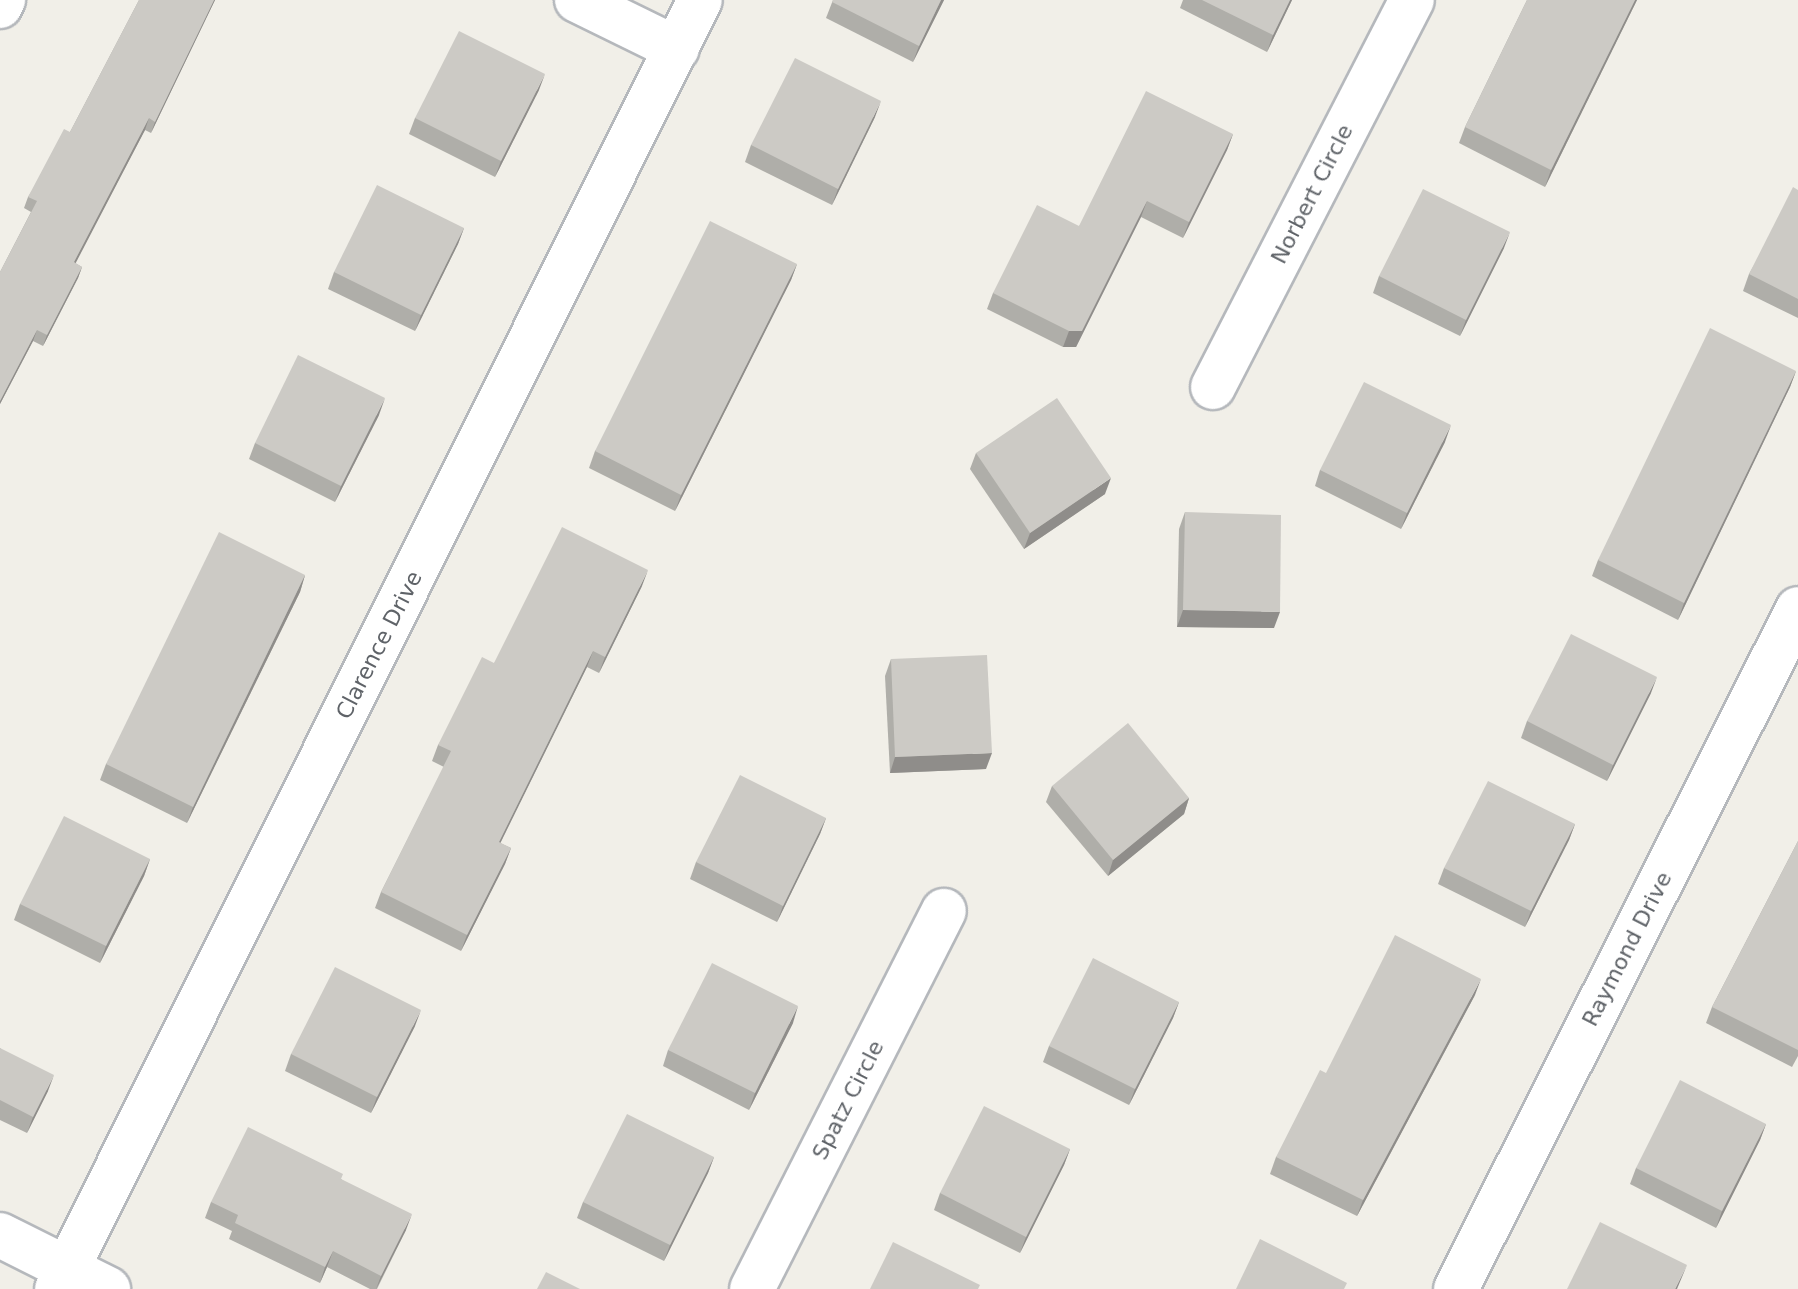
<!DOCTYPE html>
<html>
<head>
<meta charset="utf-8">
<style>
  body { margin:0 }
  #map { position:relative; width:1798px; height:1289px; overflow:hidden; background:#f1efe8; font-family:"DejaVu Sans",sans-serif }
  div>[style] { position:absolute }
  .roads { filter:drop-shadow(2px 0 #b5b8bc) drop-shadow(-2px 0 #b5b8bc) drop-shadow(0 2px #b5b8bc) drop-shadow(0 -2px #b5b8bc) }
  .minor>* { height:44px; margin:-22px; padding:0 22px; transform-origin:22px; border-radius:22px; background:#fff }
  .wall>* { inset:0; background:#afaea9 }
  .shaded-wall>* { inset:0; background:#8f8d8a }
  .building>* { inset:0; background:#cccac5 }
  span { translate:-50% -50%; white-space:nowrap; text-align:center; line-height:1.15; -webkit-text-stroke:8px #fff; paint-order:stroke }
  .street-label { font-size:22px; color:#5f6368 }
</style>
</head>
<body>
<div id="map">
  <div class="roads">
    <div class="minor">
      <i style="left:577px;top:0;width:111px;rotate:26.1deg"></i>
      <i style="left:0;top:6px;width:7px;rotate:-63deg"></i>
      <i style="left:1213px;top:387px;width:435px;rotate:-62.8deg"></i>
      <i style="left:0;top:1235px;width:121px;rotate:26.6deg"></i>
      <i style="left:57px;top:1289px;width:1440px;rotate:-63.49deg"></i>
      <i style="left:752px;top:1289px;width:424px;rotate:-63.1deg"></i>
      <i style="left:1456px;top:1289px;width:761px;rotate:-63.3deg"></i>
    </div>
  </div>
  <div class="wall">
    <i style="clip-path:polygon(139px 0,215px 0,151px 133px,145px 130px,75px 263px,82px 267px,78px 278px,43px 346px,33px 341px,0 404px,0 272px,31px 212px,24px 208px,28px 197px,70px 132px)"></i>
    <i style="clip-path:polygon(833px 0,944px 0,913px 62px,826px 18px)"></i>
    <i style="clip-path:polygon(1183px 0,1292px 0,1267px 52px,1180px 8px)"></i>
    <i style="clip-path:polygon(1527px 0,1637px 0,1545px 187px,1459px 143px,1465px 127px)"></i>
    <i style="clip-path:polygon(539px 90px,495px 177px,409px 134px,415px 118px)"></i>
    <i style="clip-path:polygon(875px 117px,832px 205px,745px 162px,751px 145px)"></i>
    <i style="clip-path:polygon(1233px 134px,1227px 150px,1183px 238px,1141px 217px,1076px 347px,1063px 347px,987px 309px,993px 293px,1079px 226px)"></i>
    <i style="clip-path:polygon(1798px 190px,1798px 318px,1743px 291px,1749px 274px)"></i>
    <i style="clip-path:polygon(464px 228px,458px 244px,415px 331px,328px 289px,334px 272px)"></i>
    <i style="clip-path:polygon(1504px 248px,1460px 336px,1373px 293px,1379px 276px)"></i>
    <i style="clip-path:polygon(797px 264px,791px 280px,675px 511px,589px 468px,595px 451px)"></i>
    <i style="clip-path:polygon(1796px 371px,1790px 387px,1678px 620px,1592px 576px,1598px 560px)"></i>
    <i style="clip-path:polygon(379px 415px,335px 502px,249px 459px,255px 443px)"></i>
    <i style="clip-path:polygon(1445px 442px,1401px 529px,1315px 486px,1320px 470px)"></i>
    <i style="clip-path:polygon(976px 453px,1105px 494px,1024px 549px,970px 469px)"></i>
    <i style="clip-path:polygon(1185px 512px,1274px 628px,1177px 627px,1179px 529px)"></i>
    <i style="clip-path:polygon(305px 575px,300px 592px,187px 823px,100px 780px,106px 764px)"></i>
    <i style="clip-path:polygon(642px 586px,599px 673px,587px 667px,500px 843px,511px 848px,505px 864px,461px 951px,375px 908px,381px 892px,444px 767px,432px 761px,438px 745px,494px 663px)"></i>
    <i style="clip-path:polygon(891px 659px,986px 769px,890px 773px,885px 676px)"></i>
    <i style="clip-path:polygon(1651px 693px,1607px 781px,1521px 738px,1527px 721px)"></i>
    <i style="clip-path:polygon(1052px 786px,1189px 798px,1184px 814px,1108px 876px,1046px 802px)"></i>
    <i style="clip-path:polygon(826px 818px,820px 834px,777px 922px,690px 879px,696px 862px)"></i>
    <i style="clip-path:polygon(1575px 824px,1569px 840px,1525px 927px,1438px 884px,1444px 868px)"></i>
    <i style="clip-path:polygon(1798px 841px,1798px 1056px,1792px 1067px,1706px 1023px,1712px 1007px)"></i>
    <i style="clip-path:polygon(150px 859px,144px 876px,100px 963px,14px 920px,20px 904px)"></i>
    <i style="clip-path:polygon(1475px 995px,1357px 1216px,1270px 1174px,1276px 1157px)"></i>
    <i style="clip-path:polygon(1179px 1002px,1173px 1018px,1129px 1105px,1043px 1062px,1049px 1046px)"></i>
    <i style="clip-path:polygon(793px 1023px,749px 1110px,663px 1066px,668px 1050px)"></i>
    <i style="clip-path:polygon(415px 1026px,371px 1113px,285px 1071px,291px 1054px)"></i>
    <i style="clip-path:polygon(0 1048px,48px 1091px,27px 1133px,0 1120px)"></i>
    <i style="clip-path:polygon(1766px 1124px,1760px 1140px,1716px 1228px,1630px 1184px,1636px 1168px)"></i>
    <i style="clip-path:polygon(1070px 1149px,1064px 1165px,1020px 1253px,934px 1210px,940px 1193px)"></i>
    <i style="clip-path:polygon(714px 1157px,708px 1173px,664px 1261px,577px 1218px,583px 1202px)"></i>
    <i style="clip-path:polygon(341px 1179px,406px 1230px,377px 1289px,370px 1289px,327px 1267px,320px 1283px,229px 1239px,232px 1231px,205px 1218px,211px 1202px)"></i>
  </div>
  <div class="shaded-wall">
    <i style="clip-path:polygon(214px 0,215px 0,151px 133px,155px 122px)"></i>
    <i style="clip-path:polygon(941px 0,944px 0,913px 62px,919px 46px)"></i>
    <i style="clip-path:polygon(1290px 0,1292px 0,1267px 52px,1273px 35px)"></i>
    <i style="clip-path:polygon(1635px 0,1637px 0,1545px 187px,1551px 170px)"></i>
    <i style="clip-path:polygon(545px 74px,539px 90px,495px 177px,501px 161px)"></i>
    <i style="clip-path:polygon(881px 101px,875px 117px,832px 205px,838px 189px)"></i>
    <i style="clip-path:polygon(149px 118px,145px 130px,70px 274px,74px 262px)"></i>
    <i style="clip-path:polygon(1233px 134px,1227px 150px,1183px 238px,1189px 222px)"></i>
    <i style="clip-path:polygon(1147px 201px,1141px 217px,1076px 347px,1063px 347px,1069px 331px)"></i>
    <i style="clip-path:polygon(464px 228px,458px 244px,415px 331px,421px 315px)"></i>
    <i style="clip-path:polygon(1510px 232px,1504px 248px,1460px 336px,1466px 320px)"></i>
    <i style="clip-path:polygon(797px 264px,791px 280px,675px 511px,681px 495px)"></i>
    <i style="clip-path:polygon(82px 267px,78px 278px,43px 346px,47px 335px)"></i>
    <i style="clip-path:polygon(37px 330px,33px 341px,0 404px,0 401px)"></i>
    <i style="clip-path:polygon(1796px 371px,1790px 387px,1678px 620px,1684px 603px)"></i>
    <i style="clip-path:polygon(385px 398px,379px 415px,335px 502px,341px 486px)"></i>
    <i style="clip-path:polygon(1451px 425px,1445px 442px,1401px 529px,1407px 513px)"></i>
    <i style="clip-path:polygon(1111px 478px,1105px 494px,1024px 549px,1030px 533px)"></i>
    <i style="clip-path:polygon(648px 570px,642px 586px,599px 673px,605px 657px)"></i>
    <i style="clip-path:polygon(305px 575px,300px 592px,187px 823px,193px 807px)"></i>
    <i style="clip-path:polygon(1183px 610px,1280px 612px,1274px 628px,1177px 627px)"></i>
    <i style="clip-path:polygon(593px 651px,587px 667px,493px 858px,499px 842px)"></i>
    <i style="clip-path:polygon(1657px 677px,1651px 693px,1607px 781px,1613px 765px)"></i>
    <i style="clip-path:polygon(992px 753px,986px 769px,890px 773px,895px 757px)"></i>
    <i style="clip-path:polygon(1189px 798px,1184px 814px,1108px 876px,1113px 860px)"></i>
    <i style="clip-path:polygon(826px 818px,820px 834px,777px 922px,783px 906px)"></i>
    <i style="clip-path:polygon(1575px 824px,1569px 840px,1525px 927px,1531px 911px)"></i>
    <i style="clip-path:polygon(511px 848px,505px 864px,461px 951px,467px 935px)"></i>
    <i style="clip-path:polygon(150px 859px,144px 876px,100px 963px,106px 946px)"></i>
    <i style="clip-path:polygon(1481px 979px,1475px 995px,1357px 1216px,1363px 1200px)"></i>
    <i style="clip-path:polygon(1179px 1002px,1173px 1018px,1129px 1105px,1135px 1089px)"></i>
    <i style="clip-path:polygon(798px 1006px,793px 1023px,749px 1110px,755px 1093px)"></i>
    <i style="clip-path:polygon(421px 1010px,415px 1026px,371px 1113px,377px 1097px)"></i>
    <i style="clip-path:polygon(54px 1075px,48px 1091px,27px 1133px,33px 1117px)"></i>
    <i style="clip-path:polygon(1766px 1124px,1760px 1140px,1716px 1228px,1722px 1211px)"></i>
    <i style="clip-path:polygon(1070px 1149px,1064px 1165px,1020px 1253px,1026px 1237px)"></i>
    <i style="clip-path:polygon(714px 1157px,708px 1173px,664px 1261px,670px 1245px)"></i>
    <i style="clip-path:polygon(412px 1214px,406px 1230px,376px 1289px,381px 1276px)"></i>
    <i style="clip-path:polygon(333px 1251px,327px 1267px,320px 1283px,325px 1267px)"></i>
    <i style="clip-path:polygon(1687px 1265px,1677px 1289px,1675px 1289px)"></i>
  </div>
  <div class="building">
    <i style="clip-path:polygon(139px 0,214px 0,155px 122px,149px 118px,74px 262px,82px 267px,47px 335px,37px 330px,0 401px,0 272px,37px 201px,28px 197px,64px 129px,70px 132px)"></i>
    <i style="clip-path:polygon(833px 0,941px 0,919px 46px,832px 2px)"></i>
    <i style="clip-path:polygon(1202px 0,1290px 0,1273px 35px)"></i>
    <i style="clip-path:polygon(1527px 0,1635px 0,1551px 170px,1465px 127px)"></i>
    <i style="clip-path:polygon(459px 31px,545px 74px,501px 161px,415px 118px)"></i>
    <i style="clip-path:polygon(795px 58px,881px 101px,838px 189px,751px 145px)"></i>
    <i style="clip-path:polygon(1146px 91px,1233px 134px,1189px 222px,1147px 201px,1082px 331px,1069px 331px,993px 293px,1037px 205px,1079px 226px)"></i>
    <i style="clip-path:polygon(377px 185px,464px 228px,421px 315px,334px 272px)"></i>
    <i style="clip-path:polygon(1793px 187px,1798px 190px,1798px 299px,1749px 274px)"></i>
    <i style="clip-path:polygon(1423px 189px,1510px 232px,1466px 320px,1379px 276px)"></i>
    <i style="clip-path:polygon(710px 221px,797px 264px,681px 495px,595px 451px)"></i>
    <i style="clip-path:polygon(1710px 328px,1796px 371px,1684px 603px,1598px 560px)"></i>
    <i style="clip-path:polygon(298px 355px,385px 398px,341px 486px,255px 443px)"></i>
    <i style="clip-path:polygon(1364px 382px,1451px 425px,1407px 513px,1320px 470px)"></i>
    <i style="clip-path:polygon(1057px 398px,1111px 478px,1030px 533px,976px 453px)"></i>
    <i style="clip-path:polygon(1185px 512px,1281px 515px,1280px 612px,1183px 610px)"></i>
    <i style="clip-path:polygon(562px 527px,648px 570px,605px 657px,593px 651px,499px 842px,511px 848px,467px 935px,381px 892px,451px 751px,438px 745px,482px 657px,494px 663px)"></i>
    <i style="clip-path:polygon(219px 532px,305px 575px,193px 807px,106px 764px)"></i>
    <i style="clip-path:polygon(1571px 634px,1657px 677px,1613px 765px,1527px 721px)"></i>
    <i style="clip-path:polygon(987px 655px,992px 753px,895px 757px,891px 659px)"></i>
    <i style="clip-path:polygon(1128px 723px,1189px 798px,1113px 860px,1052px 786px)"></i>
    <i style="clip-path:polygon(740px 775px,826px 818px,783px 906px,696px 862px)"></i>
    <i style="clip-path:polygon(1488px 781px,1575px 824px,1531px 911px,1444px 868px)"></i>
    <i style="clip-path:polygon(64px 816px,150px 859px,106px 946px,20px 904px)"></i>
    <i style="clip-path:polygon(1798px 841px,1798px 1050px,1712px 1007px)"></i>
    <i style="clip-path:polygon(1395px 935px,1481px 979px,1363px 1200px,1276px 1157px,1320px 1070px,1326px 1073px)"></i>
    <i style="clip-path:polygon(1093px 958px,1179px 1002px,1135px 1089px,1049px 1046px)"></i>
    <i style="clip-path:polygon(712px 963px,798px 1006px,755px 1093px,668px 1050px)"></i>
    <i style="clip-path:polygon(335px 967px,421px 1010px,377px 1097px,291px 1054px)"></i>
    <i style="clip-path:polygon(0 1048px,54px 1075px,33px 1117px,0 1100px)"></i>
    <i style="clip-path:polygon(1680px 1080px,1766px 1124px,1722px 1211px,1636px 1168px)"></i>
    <i style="clip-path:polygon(984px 1106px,1070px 1149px,1026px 1237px,940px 1193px)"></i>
    <i style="clip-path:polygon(627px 1114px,714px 1157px,670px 1245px,583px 1202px)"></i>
    <i style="clip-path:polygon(248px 1127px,343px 1174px,341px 1179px,412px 1214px,381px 1276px,333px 1251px,325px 1267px,235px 1223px,238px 1215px,211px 1202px)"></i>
    <i style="clip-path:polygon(1600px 1222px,1687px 1265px,1675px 1289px,1567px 1289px)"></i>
    <i style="clip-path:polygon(1260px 1239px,1347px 1283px,1344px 1289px,1236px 1289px)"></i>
    <i style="clip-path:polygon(893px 1242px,980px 1285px,978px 1289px,870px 1289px)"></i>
    <i style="clip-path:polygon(546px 1272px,580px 1289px,537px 1289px)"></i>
  </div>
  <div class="street-label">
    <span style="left:1312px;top:194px;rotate:-63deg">Norbert Circle</span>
    <span style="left:379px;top:645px;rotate:-63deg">Clarence Drive</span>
    <span style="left:1627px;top:949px;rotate:-63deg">Raymond Drive</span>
    <span style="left:848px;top:1100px;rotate:-63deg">Spatz Circle</span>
  </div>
</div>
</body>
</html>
